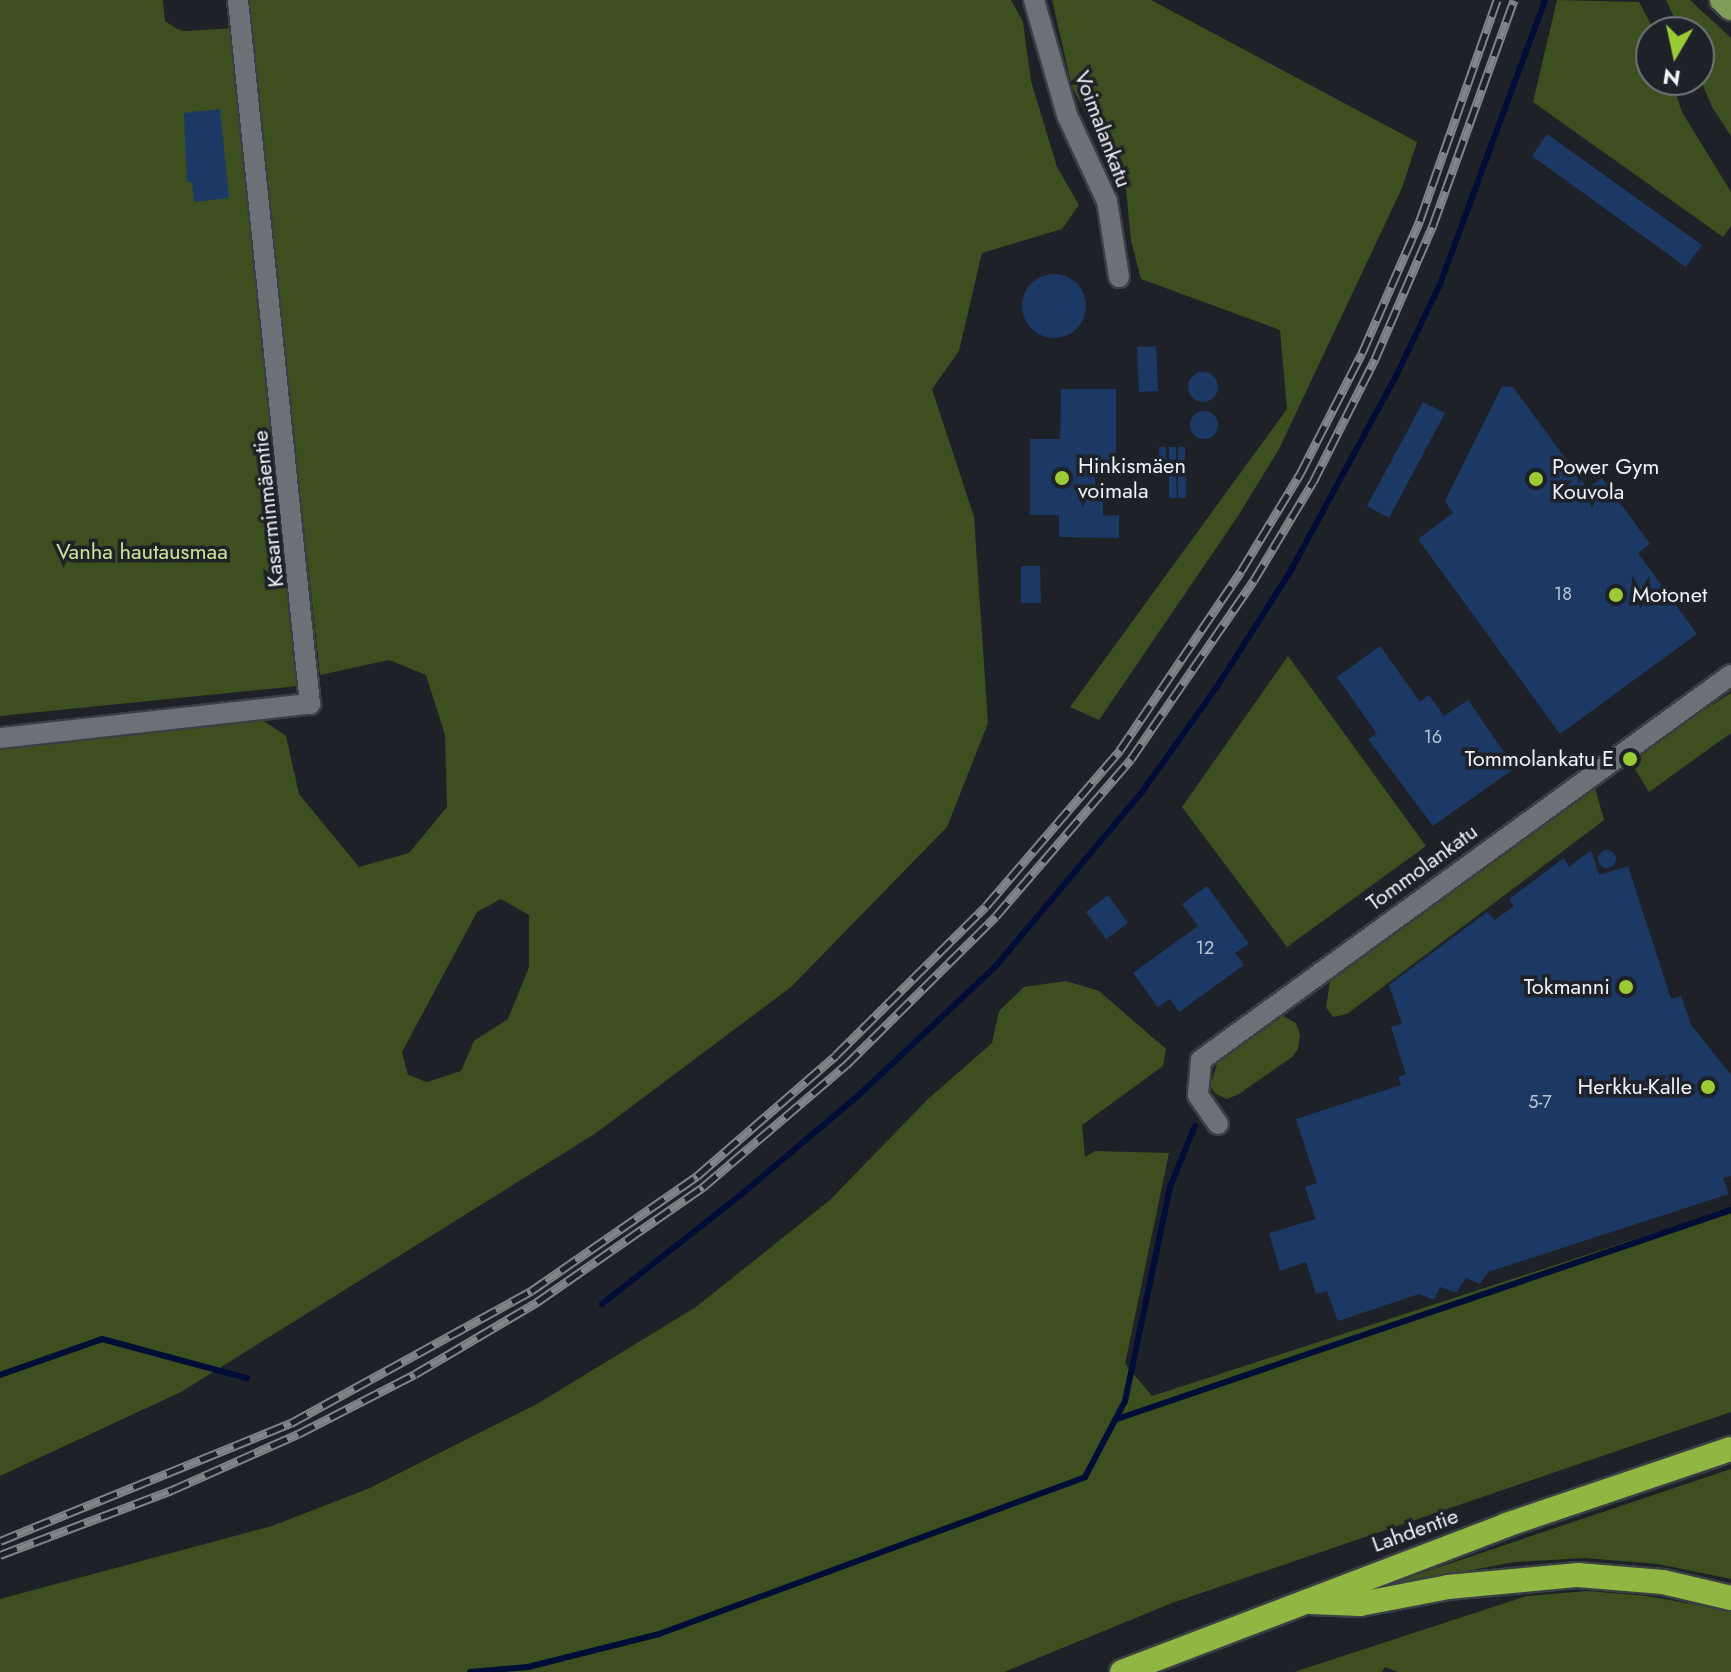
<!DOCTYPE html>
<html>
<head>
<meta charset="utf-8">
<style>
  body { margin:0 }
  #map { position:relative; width:1731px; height:1672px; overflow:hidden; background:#1e2228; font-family:Jost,sans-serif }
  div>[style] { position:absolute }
  .green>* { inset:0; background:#3d4e1f }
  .stream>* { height:6px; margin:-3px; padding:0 3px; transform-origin:3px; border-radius:3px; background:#000d36 }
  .building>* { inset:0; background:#1c3865 }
  .round { border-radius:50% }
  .roads { filter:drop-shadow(2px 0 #3b3e43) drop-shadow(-2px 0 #3b3e43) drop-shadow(0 2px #3b3e43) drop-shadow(0 -2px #3b3e43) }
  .minor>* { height:20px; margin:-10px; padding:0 10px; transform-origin:10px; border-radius:10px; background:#6c7178 }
  .major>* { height:24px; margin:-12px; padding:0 12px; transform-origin:12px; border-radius:12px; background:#819b58 }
  .highway>* { height:24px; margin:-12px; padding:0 12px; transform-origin:12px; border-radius:12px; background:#8fb742 }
  .rail>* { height:9px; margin-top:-4.5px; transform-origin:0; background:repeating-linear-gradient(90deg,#1e2228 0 18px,#818489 0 36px); box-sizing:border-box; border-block:2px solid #818489 }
  .dots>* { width:22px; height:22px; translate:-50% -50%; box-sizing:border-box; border:4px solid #1e2228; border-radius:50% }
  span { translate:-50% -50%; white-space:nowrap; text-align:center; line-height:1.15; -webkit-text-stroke:7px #1e2228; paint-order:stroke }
  .number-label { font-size:18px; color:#bac4d2 }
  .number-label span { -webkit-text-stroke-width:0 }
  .street-label { font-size:22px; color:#eff2f6 }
  .poi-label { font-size:22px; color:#eff2f6 }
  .left { translate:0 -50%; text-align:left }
  .right { translate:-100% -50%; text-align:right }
  .park-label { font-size:22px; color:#c7e894 }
  .north { position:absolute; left:1635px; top:16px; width:80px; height:80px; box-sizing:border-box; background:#1e2228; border:2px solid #72757a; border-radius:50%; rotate:189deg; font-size:22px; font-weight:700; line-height:32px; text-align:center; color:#eff2f6 }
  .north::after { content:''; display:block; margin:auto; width:28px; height:36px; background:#9acb34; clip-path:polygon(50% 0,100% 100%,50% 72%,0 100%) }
</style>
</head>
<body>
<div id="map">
  <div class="green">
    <i style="clip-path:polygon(0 0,163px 0,165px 21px,177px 29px,185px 31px,233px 28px,299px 686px,0 716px)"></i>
    <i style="clip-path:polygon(evenodd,247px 0,1011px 0,1023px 22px,1031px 81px,1057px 167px,1079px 205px,1062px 229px,982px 253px,959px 351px,932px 389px,974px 517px,988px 723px,947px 827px,791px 987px,596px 1133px,181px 1392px,0 1476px,0 748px,264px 721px,286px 736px,299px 794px,359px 867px,409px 853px,447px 807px,445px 735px,426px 675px,389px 660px,320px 675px,247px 0,501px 899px,529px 915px,529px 967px,508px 1019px,474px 1041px,461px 1071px,427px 1082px,408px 1075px,402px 1052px,477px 912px,501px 899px)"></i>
    <i style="clip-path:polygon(1052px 0,1151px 0,1417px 142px,1402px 188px,1279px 449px,1238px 516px,1099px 720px,1070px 707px,1287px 409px,1280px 330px,1141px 279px,1131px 240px,1126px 189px,1072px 87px)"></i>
    <i style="clip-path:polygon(1557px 0,1639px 2px,1655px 32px,1651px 32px,1651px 80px,1671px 80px,1682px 112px,1731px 192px,1731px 226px,1723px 237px,1533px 102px)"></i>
    <i style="clip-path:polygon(1666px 0,1690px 0,1731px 38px,1731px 136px,1712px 107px,1699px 76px,1699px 32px,1681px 32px)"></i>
    <i style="clip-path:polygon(1288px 656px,1426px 846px,1287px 947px,1182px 807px)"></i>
    <i style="clip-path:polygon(1731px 693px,1731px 733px,1649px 792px,1633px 766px,1636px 753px)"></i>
    <i style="clip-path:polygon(1595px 788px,1604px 820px,1347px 1014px,1333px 1017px,1326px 1007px,1330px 981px)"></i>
    <i style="clip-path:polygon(1066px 981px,1099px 991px,1166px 1049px,1163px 1066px,1082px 1125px,1085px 1157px,1095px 1151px,1169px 1153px,1125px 1364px,1152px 1396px,1731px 1208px,1731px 1412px,1172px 1603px,1004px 1672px,0 1672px,0 1599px,272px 1526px,370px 1488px,537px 1404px,696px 1307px,830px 1200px,928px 1099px,992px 1043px,999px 1011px,1024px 987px)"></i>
    <i style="clip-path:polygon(1283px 1016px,1296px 1023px,1300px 1035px,1298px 1049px,1292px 1057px,1239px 1094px,1227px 1099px,1216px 1094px,1210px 1086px,1218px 1061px)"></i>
    <i style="clip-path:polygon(1731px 1469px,1731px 1579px,1658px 1564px,1585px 1558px,1515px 1562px,1380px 1587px)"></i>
    <i style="clip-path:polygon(1587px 1591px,1647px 1596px,1731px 1611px,1731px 1672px,1398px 1672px,1385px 1667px,1382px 1672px,1294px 1672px,1527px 1596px)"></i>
  </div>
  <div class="stream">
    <i style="left:602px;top:1304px;width:179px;rotate:-38.2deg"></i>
    <i style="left:743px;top:1193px;width:152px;rotate:-40.2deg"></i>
    <i style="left:859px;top:1095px;width:187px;rotate:-43.3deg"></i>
    <i style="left:995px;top:967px;width:229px;rotate:-50deg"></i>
    <i style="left:1142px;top:792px;width:131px;rotate:-54.6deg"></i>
    <i style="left:1218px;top:685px;width:134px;rotate:-57.5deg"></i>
    <i style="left:1290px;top:572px;width:223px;rotate:-61.6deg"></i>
    <i style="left:1396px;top:376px;width:102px;rotate:-64.4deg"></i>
    <i style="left:1440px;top:284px;width:303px;rotate:-69.7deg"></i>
    <i style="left:0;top:1375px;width:108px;rotate:-19.4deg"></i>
    <i style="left:102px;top:1339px;width:150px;rotate:15.1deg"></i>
    <i style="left:1117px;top:1419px;width:649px;rotate:-18.8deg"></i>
    <i style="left:470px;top:1672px;width:58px;rotate:-4.9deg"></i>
    <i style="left:528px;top:1667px;width:135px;rotate:-14.1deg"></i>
    <i style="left:659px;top:1634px;width:454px;rotate:-20.2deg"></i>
    <i style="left:1085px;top:1477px;width:86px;rotate:-62.2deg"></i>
    <i style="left:1125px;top:1401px;width:219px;rotate:-78.1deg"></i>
    <i style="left:1170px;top:1187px;width:66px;rotate:-67.7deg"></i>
  </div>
  <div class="building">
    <i style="clip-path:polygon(220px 109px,229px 198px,194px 202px,192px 182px,187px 182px,184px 113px)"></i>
    <i style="clip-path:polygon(1547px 134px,1702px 245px,1686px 267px,1532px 156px)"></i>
    <i class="round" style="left:1022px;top:274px;width:64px;height:64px"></i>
    <i style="clip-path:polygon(1156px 346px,1158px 391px,1139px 392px,1137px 347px)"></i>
    <i class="round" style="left:1188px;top:372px;width:30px;height:30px"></i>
    <i style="clip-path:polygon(1502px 386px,1513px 387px,1587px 488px,1602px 478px,1650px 544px,1638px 553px,1697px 634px,1560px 734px,1418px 539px,1453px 513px,1445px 501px)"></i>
    <i style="clip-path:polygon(1061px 389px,1116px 389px,1116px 460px,1095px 460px,1095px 495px,1103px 495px,1103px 516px,1119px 515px,1119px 538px,1059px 537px,1059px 515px,1030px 515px,1030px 439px,1060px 439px)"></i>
    <i style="clip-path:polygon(1423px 402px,1445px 413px,1389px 518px,1367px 506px)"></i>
    <i class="round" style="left:1190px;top:411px;width:28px;height:28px"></i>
    <i style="clip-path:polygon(1159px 447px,1166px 447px,1166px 469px,1159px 470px)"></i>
    <i style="clip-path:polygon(1169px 447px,1176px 447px,1176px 470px,1169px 469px)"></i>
    <i style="clip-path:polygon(1178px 447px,1185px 447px,1185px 470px,1178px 470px)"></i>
    <i style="clip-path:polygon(1169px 476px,1176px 476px,1177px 498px,1169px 498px)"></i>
    <i style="clip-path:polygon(1178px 476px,1186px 476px,1186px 498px,1178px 498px)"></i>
    <i style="clip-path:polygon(1021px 566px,1040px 566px,1041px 603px,1021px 603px)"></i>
    <i style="clip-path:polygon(1380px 646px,1420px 702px,1429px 695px,1444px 716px,1468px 700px,1515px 768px,1433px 826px,1368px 739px,1377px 734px,1337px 677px)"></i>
    <i style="clip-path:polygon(1591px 850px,1599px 875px,1628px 866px,1671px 999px,1681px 996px,1691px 1025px,1731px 1075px,1731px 1176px,1723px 1178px,1729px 1194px,1488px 1272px,1480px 1284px,1466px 1278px,1456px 1293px,1440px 1287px,1434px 1300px,1419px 1294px,1338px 1321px,1327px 1291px,1316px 1294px,1306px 1262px,1280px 1271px,1269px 1233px,1316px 1219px,1305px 1187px,1317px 1183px,1296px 1119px,1401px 1085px,1398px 1077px,1406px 1074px,1391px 1027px,1402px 1024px,1389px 985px,1487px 912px,1495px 920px,1514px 906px,1509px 899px,1564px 858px,1569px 867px)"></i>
    <i class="round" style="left:1598px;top:850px;width:18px;height:18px"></i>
    <i style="clip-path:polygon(1207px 886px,1249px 944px,1235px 953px,1244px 965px,1179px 1012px,1170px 999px,1158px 1007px,1133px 973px,1198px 926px,1182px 904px)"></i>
    <i style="clip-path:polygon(1108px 895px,1128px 923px,1106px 939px,1086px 912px)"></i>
  </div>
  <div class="roads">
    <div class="minor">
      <i style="left:1034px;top:0;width:120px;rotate:74deg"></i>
      <i style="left:1067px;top:115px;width:95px;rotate:65.1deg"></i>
      <i style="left:1107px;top:201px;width:77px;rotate:81deg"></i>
      <i style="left:0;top:738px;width:312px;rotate:-6.3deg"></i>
      <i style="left:310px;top:704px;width:708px;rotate:-95.84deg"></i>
      <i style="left:1218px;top:1124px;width:35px;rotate:-125deg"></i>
      <i style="left:1198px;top:1095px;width:35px;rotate:-85deg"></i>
      <i style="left:1201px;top:1060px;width:655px;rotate:-36deg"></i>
    </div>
    <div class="major">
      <i style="left:1722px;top:0;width:12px;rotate:42deg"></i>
    </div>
    <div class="highway">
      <i style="left:1310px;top:1602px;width:50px;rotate:2.3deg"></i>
      <i style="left:1360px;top:1604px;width:90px;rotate:-10.9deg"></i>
      <i style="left:1448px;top:1587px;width:131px;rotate:-5.3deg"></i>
      <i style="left:1578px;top:1575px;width:85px;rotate:4.7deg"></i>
      <i style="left:1663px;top:1582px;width:70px;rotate:13.2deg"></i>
      <i style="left:1122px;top:1672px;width:411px;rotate:-20.9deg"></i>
      <i style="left:1506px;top:1525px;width:237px;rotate:-18.7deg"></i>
    </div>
  </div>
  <div class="rail">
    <i style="left:0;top:1541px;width:314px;rotate:-22.1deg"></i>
    <i style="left:291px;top:1423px;width:274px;rotate:-28.8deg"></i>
    <i style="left:531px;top:1291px;width:202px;rotate:-34.7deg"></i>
    <i style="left:697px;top:1176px;width:184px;rotate:-41deg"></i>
    <i style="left:836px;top:1055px;width:211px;rotate:-44.8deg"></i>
    <i style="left:986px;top:906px;width:206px;rotate:-49.3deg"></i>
    <i style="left:1120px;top:750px;width:216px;rotate:-55.9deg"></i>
    <i style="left:1241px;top:571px;width:114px;rotate:-58.7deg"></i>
    <i style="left:1300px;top:474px;width:136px;rotate:-62.9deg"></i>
    <i style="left:1362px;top:353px;width:145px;rotate:-66.4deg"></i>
    <i style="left:1420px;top:220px;width:233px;rotate:-70.7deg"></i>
    <i style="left:0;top:1555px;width:184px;rotate:-20.7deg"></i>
    <i style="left:172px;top:1490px;width:138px;rotate:-24deg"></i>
    <i style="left:298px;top:1434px;width:131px;rotate:-27.1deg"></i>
    <i style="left:415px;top:1374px;width:142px;rotate:-30.5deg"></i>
    <i style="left:537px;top:1302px;width:202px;rotate:-34.7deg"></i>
    <i style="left:703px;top:1187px;width:188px;rotate:-40.5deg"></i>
    <i style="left:846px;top:1065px;width:211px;rotate:-44.8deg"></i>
    <i style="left:996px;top:916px;width:207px;rotate:-49.3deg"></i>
    <i style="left:1131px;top:759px;width:217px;rotate:-55.5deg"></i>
    <i style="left:1254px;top:580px;width:114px;rotate:-59deg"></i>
    <i style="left:1313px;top:482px;width:138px;rotate:-63.2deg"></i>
    <i style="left:1375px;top:359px;width:146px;rotate:-66.6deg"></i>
    <i style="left:1433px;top:225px;width:239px;rotate:-70.2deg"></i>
  </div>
  <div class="dots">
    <i style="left:1062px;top:478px;background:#9acb34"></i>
    <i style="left:1536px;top:479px;background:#9acb34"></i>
    <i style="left:1616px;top:595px;background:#9acb34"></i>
    <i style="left:1630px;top:759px;background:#9acb34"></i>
    <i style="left:1626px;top:987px;background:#9acb34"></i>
    <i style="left:1708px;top:1087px;background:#9acb34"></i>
  </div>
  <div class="number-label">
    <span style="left:1563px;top:594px">18</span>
    <span style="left:1433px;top:737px">16</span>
    <span style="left:1205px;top:948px">12</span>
    <span style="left:1540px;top:1102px">5-7</span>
  </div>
  <div class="street-label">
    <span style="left:1103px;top:129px;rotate:69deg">Voimalankatu</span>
    <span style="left:268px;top:509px;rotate:-96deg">Kasarminmäentie</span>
    <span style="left:1422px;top:867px;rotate:-36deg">Tommolankatu</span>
    <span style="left:1415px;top:1530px;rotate:-20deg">Lahdentie</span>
  </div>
  <div class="poi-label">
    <span class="left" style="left:1078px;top:478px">Hinkismäen<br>voimala</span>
    <span class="left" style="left:1552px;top:479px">Power Gym<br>Kouvola</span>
    <span class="left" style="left:1632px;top:595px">Motonet</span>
    <span class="right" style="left:1614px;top:759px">Tommolankatu E</span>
    <span class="right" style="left:1610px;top:987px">Tokmanni</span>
    <span class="right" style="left:1692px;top:1087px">Herkku-Kalle</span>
  </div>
  <div class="park-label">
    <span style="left:142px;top:552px">Vanha hautausmaa</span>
  </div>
  <div class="north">N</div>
</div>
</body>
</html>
